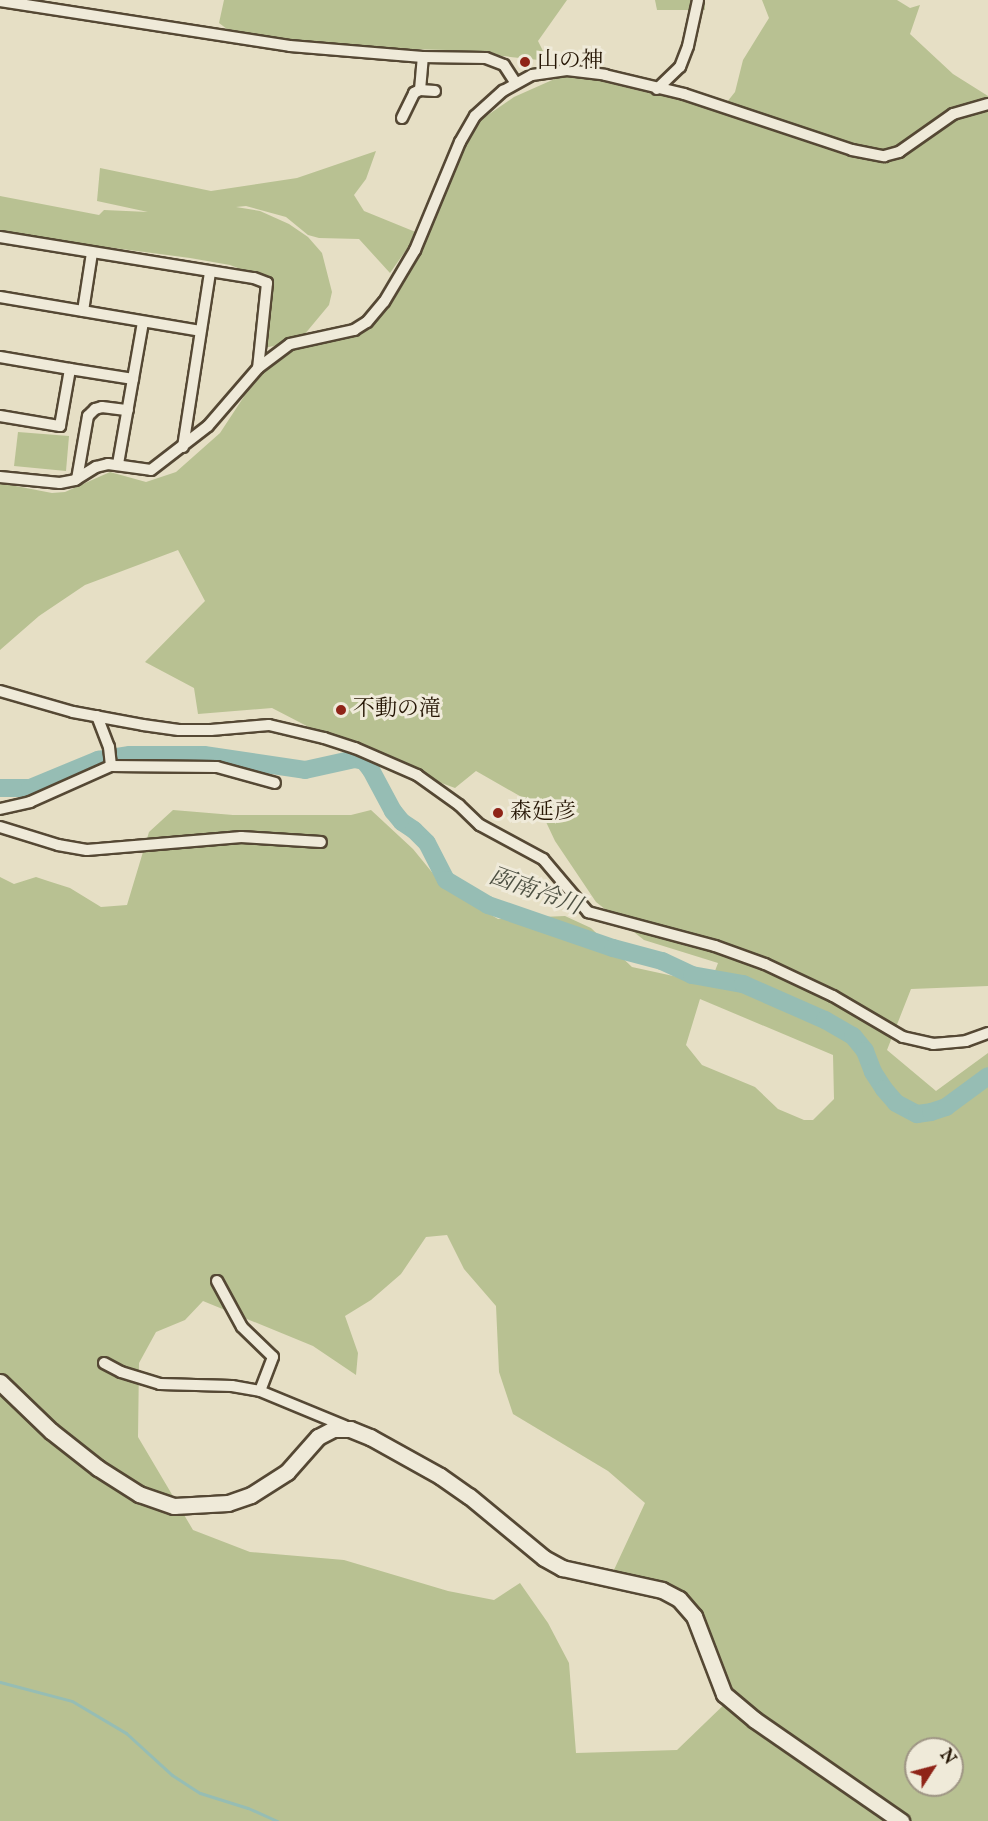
<!DOCTYPE html>
<html>
<head>
<meta charset="utf-8">
<style>
  body { margin:0 }
  #map { position:relative; width:988px; height:1821px; overflow:hidden; background:#e6dfc5; font-family:"IM FELL English","Noto Serif JP",serif }
  div>[style] { position:absolute }
  .green>* { inset:0; background:#b8c192 }
  .stream>* { height:3px; margin:-1.5px; padding:0 1.5px; transform-origin:1.5px; border-radius:1.5px; background:#96bdb4 }
  .river>* { height:18px; margin:-9px; padding:0 9px; transform-origin:9px; border-radius:9px; background:#96bdb4 }
  .roads { filter:drop-shadow(2px 0 #554834) drop-shadow(-2px 0 #554834) drop-shadow(0 2px #554834) drop-shadow(0 -2px #554834) }
  .street>* { height:10px; margin:-5px; padding:0 5px; transform-origin:5px; border-radius:5px; background:#efead9 }
  .secondary>* { height:15px; margin:-7.5px; padding:0 7.5px; transform-origin:7.5px; border-radius:7.5px; background:#efead9 }
  .dots>* { width:16px; height:16px; translate:-50% -50%; box-sizing:border-box; border:3px solid #efead9; border-radius:50% }
  span { translate:-50% -50%; white-space:nowrap; text-align:center; line-height:1.15; -webkit-text-stroke:6px #efead9; paint-order:stroke }
  .poi-label { font-size:22px; color:#251504 }
  .left { translate:0 -50%; text-align:left }
  .water-label { font-size:24px; color:#4d5042; font-style:italic }
  .north { position:absolute; left:904px; top:1737px; width:60px; height:60px; box-sizing:border-box; background:#efead9; border:2px solid #9e9584; border-radius:50%; rotate:54deg; font-size:16px; font-weight:700; line-height:24px; text-align:center; color:#251504 }
  .north::after { content:''; display:block; margin:auto; width:21px; height:27px; background:#8f2418; clip-path:polygon(50% 0,100% 100%,50% 72%,0 100%) }
</style>
</head>
<body>
<div id="map">
  <div class="green">
    <i style="clip-path:polygon(224px 0,567px 0,538px 41px,548px 61px,447px 50px,327px 47px,227px 29px,219px 23px)"></i>
    <i style="clip-path:polygon(655px 0,705px 0,705px 10px,657px 10px)"></i>
    <i style="clip-path:polygon(evenodd,762px 0,897px 0,910px 8px,920px 5px,910px 34px,953px 74px,988px 96px,988px 986px,911px 989px,887px 1050px,936px 1091px,988px 1053px,988px 1821px,0 1821px,0 877px,14px 884px,36px 877px,48px 881px,70px 888px,101px 907px,127px 905px,149px 832px,173px 810px,233px 815px,351px 815px,371px 810px,413px 849px,444px 887px,498px 919px,565px 916px,591px 928px,632px 967px,710px 984px,718px 963px,644px 940px,596px 902px,555px 841px,539px 807px,476px 771px,455px 788px,357px 752px,272px 708px,198px 714px,194px 688px,145px 662px,205px 601px,178px 550px,85px 585px,39px 616px,0 650px,0 483px,52px 493px,65px 492px,110px 472px,146px 482px,176px 472px,220px 433px,245px 395px,287px 346px,372px 322px,423px 229px,453px 154px,482px 119px,514px 97px,568px 73px,645px 92px,723px 107px,735px 92px,743px 60px,769px 18px,762px 0,700px 999px,833px 1055px,834px 1099px,813px 1120px,804px 1120px,778px 1109px,755px 1087px,702px 1065px,686px 1045px,700px 999px,762px 0,447px 1235px,464px 1269px,496px 1306px,499px 1372px,513px 1414px,608px 1471px,645px 1503px,613px 1572px,682px 1591px,734px 1695px,677px 1750px,576px 1753px,569px 1663px,548px 1623px,520px 1583px,494px 1600px,448px 1591px,344px 1560px,250px 1552px,193px 1530px,138px 1437px,139px 1363px,156px 1332px,185px 1320px,203px 1301px,313px 1346px,356px 1375px,358px 1353px,345px 1316px,371px 1300px,401px 1274px,426px 1237px,447px 1235px,762px 0,916px 1749px,952px 1749px,952px 1785px,916px 1785px,916px 1749px)"></i>
    <i style="clip-path:polygon(376px 151px,366px 179px,354px 195px,364px 211px,418px 233px,390px 273px,359px 239px,319px 238px,308px 235px,286px 217px,246px 206px,236px 207px,260px 211px,289px 224px,308px 237px,322px 253px,332px 292px,329px 305px,304px 335px,274px 346px,263px 348px,269px 280px,230px 265px,190px 258px,0 233px,0 196px,99px 215px,104px 210px,148px 212px,97px 201px,100px 168px,211px 191px,297px 178px)"></i>
    <i style="clip-path:polygon(18px 432px,69px 436px,66px 471px,14px 466px)"></i>
  </div>
  <div class="stream">
    <i style="left:0;top:1682px;width:74px;rotate:14.8deg"></i>
    <i style="left:72px;top:1701px;width:63px;rotate:30.7deg"></i>
    <i style="left:126px;top:1733px;width:62px;rotate:42.4deg"></i>
    <i style="left:172px;top:1775px;width:33px;rotate:33deg"></i>
    <i style="left:200px;top:1793px;width:50px;rotate:17.4deg"></i>
    <i style="left:248px;top:1808px;width:32px;rotate:24deg"></i>
  </div>
  <div class="river">
    <i style="left:0;top:788px;width:30px"></i>
    <i style="left:30px;top:788px;width:74px;rotate:-22.4deg"></i>
    <i style="left:98px;top:760px;width:32px;rotate:-9deg"></i>
    <i style="left:130px;top:755px;width:74px"></i>
    <i style="left:204px;top:755px;width:102px;rotate:8.4deg"></i>
    <i style="left:305px;top:770px;width:51px;rotate:-12.4deg"></i>
    <i style="left:355px;top:759px;width:9px;rotate:13deg"></i>
    <i style="left:364px;top:761px;width:11px;rotate:52deg"></i>
    <i style="left:371px;top:770px;width:47px;rotate:61.8deg"></i>
    <i style="left:393px;top:811px;width:14px;rotate:51deg"></i>
    <i style="left:402px;top:822px;width:14px;rotate:34deg"></i>
    <i style="left:414px;top:830px;width:18px;rotate:45deg"></i>
    <i style="left:427px;top:843px;width:42px;rotate:62.8deg"></i>
    <i style="left:446px;top:880px;width:49px;rotate:30.8deg"></i>
    <i style="left:488px;top:905px;width:132px;rotate:19deg"></i>
    <i style="left:613px;top:948px;width:51px;rotate:14.9deg"></i>
    <i style="left:662px;top:961px;width:33px;rotate:25deg"></i>
    <i style="left:692px;top:975px;width:52px;rotate:10deg"></i>
    <i style="left:743px;top:984px;width:90px;rotate:23.7deg"></i>
    <i style="left:825px;top:1020px;width:32px;rotate:30deg"></i>
    <i style="left:853px;top:1036px;width:19px;rotate:51deg"></i>
    <i style="left:865px;top:1051px;width:22px;rotate:69deg"></i>
    <i style="left:873px;top:1072px;width:20px;rotate:57deg"></i>
    <i style="left:884px;top:1089px;width:18px;rotate:49deg"></i>
    <i style="left:896px;top:1103px;width:24px;rotate:28deg"></i>
    <i style="left:917px;top:1114px;width:14px;rotate:-8deg"></i>
    <i style="left:931px;top:1112px;width:16px;rotate:-18deg"></i>
    <i style="left:946px;top:1107px;width:52px;rotate:-36.4deg"></i>
  </div>
  <div class="roads">
    <div class="street">
      <i style="left:0;top:1px;width:293px;rotate:8.8deg"></i>
      <i style="left:290px;top:46px;width:133px;rotate:4.7deg"></i>
      <i style="left:423px;top:57px;width:63px;rotate:0.9deg"></i>
      <i style="left:486px;top:58px;width:19px;rotate:21deg"></i>
      <i style="left:504px;top:65px;width:20px;rotate:57deg"></i>
      <i style="left:657px;top:89px;width:32px;rotate:-44deg"></i>
      <i style="left:680px;top:67px;width:22px;rotate:-69deg"></i>
      <i style="left:688px;top:46px;width:47px;rotate:-77.7deg"></i>
      <i style="left:420px;top:90px;width:15px;rotate:4deg"></i>
      <i style="left:402px;top:118px;width:28px;rotate:-64deg"></i>
      <i style="left:414px;top:93px;width:7px;rotate:-27deg"></i>
      <i style="left:420px;top:90px;width:33px;rotate:-85deg"></i>
      <i style="left:0;top:237px;width:257px;rotate:9.2deg"></i>
      <i style="left:254px;top:278px;width:14px;rotate:21deg"></i>
      <i style="left:267px;top:283px;width:85px;rotate:96deg"></i>
      <i style="left:0;top:297px;width:203px;rotate:9.6deg"></i>
      <i style="left:83px;top:311px;width:59px;rotate:-81.2deg"></i>
      <i style="left:0;top:357px;width:71px;rotate:9.7deg"></i>
      <i style="left:0;top:416px;width:61px;rotate:9.5deg"></i>
      <i style="left:60px;top:426px;width:58px;rotate:-80deg"></i>
      <i style="left:70px;top:369px;width:64px;rotate:9deg"></i>
      <i style="left:183px;top:447px;width:176px;rotate:-81.2deg"></i>
      <i style="left:118px;top:464px;width:144px;rotate:-80deg"></i>
      <i style="left:0;top:477px;width:60px;rotate:5.7deg"></i>
      <i style="left:60px;top:483px;width:15px;rotate:-11deg"></i>
      <i style="left:75px;top:480px;width:25px;rotate:-32deg"></i>
      <i style="left:96px;top:467px;width:12px;rotate:-14deg"></i>
      <i style="left:108px;top:464px;width:43px;rotate:7.9deg"></i>
      <i style="left:151px;top:470px;width:72px;rotate:-37.7deg"></i>
      <i style="left:208px;top:426px;width:77px;rotate:-49.2deg"></i>
      <i style="left:258px;top:368px;width:40px;rotate:-37deg"></i>
      <i style="left:290px;top:344px;width:66px;rotate:-12.3deg"></i>
      <i style="left:354px;top:330px;width:15px;rotate:-32deg"></i>
      <i style="left:367px;top:322px;width:26px;rotate:-50deg"></i>
      <i style="left:384px;top:302px;width:61px;rotate:-59.2deg"></i>
      <i style="left:415px;top:250px;width:117px;rotate:-67.4deg"></i>
      <i style="left:460px;top:142px;width:30px;rotate:-60deg"></i>
      <i style="left:475px;top:116px;width:38px;rotate:-42deg"></i>
      <i style="left:503px;top:91px;width:33px;rotate:-29deg"></i>
      <i style="left:532px;top:75px;width:35px;rotate:-8deg"></i>
      <i style="left:567px;top:70px;width:38px;rotate:7deg"></i>
      <i style="left:605px;top:75px;width:81px;rotate:13.5deg"></i>
      <i style="left:684px;top:94px;width:177px;rotate:18.4deg"></i>
      <i style="left:852px;top:150px;width:33px;rotate:11deg"></i>
      <i style="left:884px;top:156px;width:16px;rotate:-15deg"></i>
      <i style="left:899px;top:152px;width:66px;rotate:-35.1deg"></i>
      <i style="left:953px;top:114px;width:36px;rotate:-16deg"></i>
      <i style="left:77px;top:479px;width:64px;rotate:-80.1deg"></i>
      <i style="left:88px;top:416px;width:10px;rotate:-45deg"></i>
      <i style="left:95px;top:409px;width:7px;rotate:-16deg"></i>
      <i style="left:102px;top:407px;width:26px;rotate:7deg"></i>
      <i style="left:0;top:691px;width:76px;rotate:16deg"></i>
      <i style="left:73px;top:712px;width:71px;rotate:10.5deg"></i>
      <i style="left:143px;top:725px;width:36px;rotate:8deg"></i>
      <i style="left:179px;top:730px;width:32px"></i>
      <i style="left:211px;top:730px;width:58px;rotate:-4.9deg"></i>
      <i style="left:269px;top:725px;width:57px;rotate:13.3deg"></i>
      <i style="left:324px;top:738px;width:33px;rotate:18deg"></i>
      <i style="left:355px;top:748px;width:68px;rotate:23.5deg"></i>
      <i style="left:417px;top:775px;width:52px;rotate:35.5deg"></i>
      <i style="left:459px;top:805px;width:29px;rotate:44deg"></i>
      <i style="left:480px;top:825px;width:72px;rotate:28.4deg"></i>
      <i style="left:543px;top:859px;width:70px;rotate:49.7deg"></i>
      <i style="left:588px;top:912px;width:131px;rotate:15deg"></i>
      <i style="left:715px;top:946px;width:53px;rotate:19.8deg"></i>
      <i style="left:765px;top:964px;width:75px;rotate:25.2deg"></i>
      <i style="left:833px;top:996px;width:81px;rotate:30.4deg"></i>
      <i style="left:903px;top:1037px;width:31px;rotate:13deg"></i>
      <i style="left:933px;top:1044px;width:33px;rotate:-5deg"></i>
      <i style="left:966px;top:1041px;width:23px;rotate:-20deg"></i>
      <i style="left:97px;top:716px;width:33px;rotate:69deg"></i>
      <i style="left:109px;top:747px;width:19px;rotate:84deg"></i>
      <i style="left:0;top:809px;width:31px;rotate:-13deg"></i>
      <i style="left:30px;top:802px;width:89px;rotate:-24deg"></i>
      <i style="left:111px;top:766px;width:106px;rotate:0.5deg"></i>
      <i style="left:217px;top:767px;width:60px;rotate:15.4deg"></i>
      <i style="left:0;top:827px;width:61px;rotate:17.2deg"></i>
      <i style="left:58px;top:845px;width:29px;rotate:10deg"></i>
      <i style="left:87px;top:850px;width:155px;rotate:-4.8deg"></i>
      <i style="left:241px;top:837px;width:80px;rotate:3.6deg"></i>
      <i style="left:217px;top:1281px;width:52px;rotate:61.5deg"></i>
      <i style="left:242px;top:1327px;width:43px;rotate:44.1deg"></i>
      <i style="left:273px;top:1357px;width:36px;rotate:111deg"></i>
      <i style="left:104px;top:1363px;width:19px;rotate:28deg"></i>
      <i style="left:121px;top:1372px;width:41px;rotate:17.1deg"></i>
      <i style="left:160px;top:1384px;width:72px;rotate:1.6deg"></i>
      <i style="left:232px;top:1386px;width:28px;rotate:10deg"></i>
      <i style="left:260px;top:1391px;width:92px;rotate:22.4deg"></i>
    </div>
    <div class="secondary">
      <i style="left:0;top:1382px;width:71px;rotate:43.9deg"></i>
      <i style="left:51px;top:1431px;width:60px;rotate:38.2deg"></i>
      <i style="left:98px;top:1468px;width:49px;rotate:32.4deg"></i>
      <i style="left:139px;top:1494px;width:37px;rotate:19deg"></i>
      <i style="left:174px;top:1506px;width:54px;rotate:-3.2deg"></i>
      <i style="left:228px;top:1503px;width:24px;rotate:-19deg"></i>
      <i style="left:251px;top:1495px;width:43px;rotate:-32.6deg"></i>
      <i style="left:287px;top:1472px;width:47px;rotate:-48.5deg"></i>
      <i style="left:318px;top:1437px;width:17px;rotate:-28deg"></i>
      <i style="left:333px;top:1429px;width:17px"></i>
      <i style="left:350px;top:1429px;width:22px;rotate:22deg"></i>
      <i style="left:370px;top:1437px;width:80px;rotate:29.1deg"></i>
      <i style="left:440px;top:1476px;width:35px;rotate:35deg"></i>
      <i style="left:469px;top:1496px;width:97px;rotate:39.6deg"></i>
      <i style="left:544px;top:1558px;width:21px;rotate:29deg"></i>
      <i style="left:562px;top:1568px;width:102px;rotate:12.4deg"></i>
      <i style="left:662px;top:1590px;width:19px;rotate:28deg"></i>
      <i style="left:679px;top:1599px;width:23px;rotate:49deg"></i>
      <i style="left:694px;top:1616px;width:84px;rotate:69deg"></i>
      <i style="left:724px;top:1694px;width:40px;rotate:40deg"></i>
      <i style="left:755px;top:1720px;width:178px;rotate:34.7deg"></i>
    </div>
  </div>
  <div class="dots">
    <i style="left:525px;top:62px;background:#8f2418"></i>
    <i style="left:341px;top:710px;background:#8f2418"></i>
    <i style="left:498px;top:813px;background:#8f2418"></i>
  </div>
  <div class="poi-label">
    <span class="left" style="left:537px;top:62px">山の神</span>
    <span class="left" style="left:353px;top:710px">不動の滝</span>
    <span class="left" style="left:510px;top:813px">森延彦</span>
  </div>
  <div class="water-label">
    <span style="left:535px;top:892px;rotate:20deg">函南冷川</span>
  </div>
  <div class="north">N</div>
</div>
</body>
</html>
